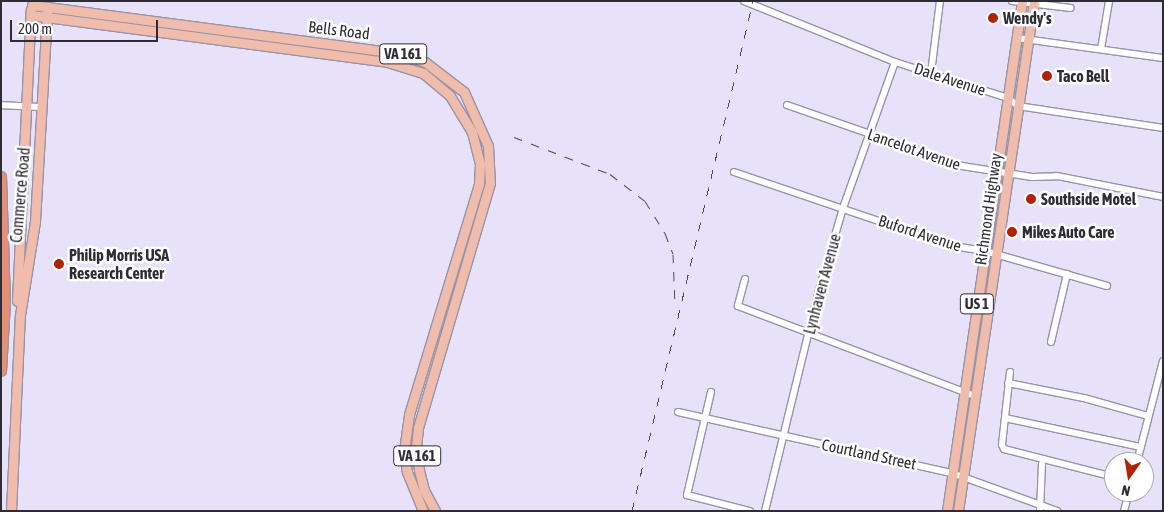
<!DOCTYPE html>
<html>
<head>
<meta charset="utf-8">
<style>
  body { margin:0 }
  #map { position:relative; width:1164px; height:512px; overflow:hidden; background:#e7e2f9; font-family:"Asap Condensed",sans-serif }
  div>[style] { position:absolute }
  .roads { filter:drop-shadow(1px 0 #9793a8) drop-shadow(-1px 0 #9793a8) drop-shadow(0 1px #9793a8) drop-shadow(0 -1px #9793a8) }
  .minor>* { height:6px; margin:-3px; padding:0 3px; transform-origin:3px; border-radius:3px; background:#fff }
  .major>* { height:9px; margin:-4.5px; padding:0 4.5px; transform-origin:4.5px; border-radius:4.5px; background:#f0bcac }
  .highway>* { height:10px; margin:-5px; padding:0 5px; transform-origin:5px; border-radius:5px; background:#e68f75 }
  .rail>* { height:1px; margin-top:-0.5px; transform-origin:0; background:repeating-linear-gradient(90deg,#4f4c58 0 9px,transparent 0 18px) }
  .dots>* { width:14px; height:14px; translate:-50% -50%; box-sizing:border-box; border:2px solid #fff; border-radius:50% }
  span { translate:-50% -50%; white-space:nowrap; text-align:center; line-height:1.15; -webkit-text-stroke:5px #fff; paint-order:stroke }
  .shield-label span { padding:1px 4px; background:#fff; border:1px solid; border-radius:4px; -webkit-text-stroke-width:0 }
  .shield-label { font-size:15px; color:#2e2c35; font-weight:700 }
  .poi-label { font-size:16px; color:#2e2c35; font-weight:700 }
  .left { translate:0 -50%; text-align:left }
  .street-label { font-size:16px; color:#2e2c35 }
  .frame { position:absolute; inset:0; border:2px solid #2e2c35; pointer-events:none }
  .north { position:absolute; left:1104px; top:452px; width:50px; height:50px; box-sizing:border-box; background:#fff; border:1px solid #ababae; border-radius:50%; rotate:193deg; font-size:14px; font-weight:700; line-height:20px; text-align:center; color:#2e2c35 }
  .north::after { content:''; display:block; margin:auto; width:18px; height:22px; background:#af2300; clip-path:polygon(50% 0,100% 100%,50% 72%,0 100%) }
  .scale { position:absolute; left:10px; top:20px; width:148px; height:22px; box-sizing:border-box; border:2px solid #2e2c35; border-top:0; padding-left:6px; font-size:15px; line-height:18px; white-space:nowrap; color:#2e2c35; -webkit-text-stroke:4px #fff; paint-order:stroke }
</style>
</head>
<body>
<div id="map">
  <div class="roads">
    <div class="minor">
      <i style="left:744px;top:1px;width:163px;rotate:22deg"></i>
      <i style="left:895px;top:62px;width:119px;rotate:17.7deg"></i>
      <i style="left:1008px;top:98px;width:13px;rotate:39deg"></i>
      <i style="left:1018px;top:106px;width:147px;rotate:8.6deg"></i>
      <i style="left:1012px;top:1px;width:59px;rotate:6.8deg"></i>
      <i style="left:1017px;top:38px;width:147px;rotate:7.8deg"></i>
      <i style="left:1101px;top:49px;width:49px;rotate:-80.5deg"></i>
      <i style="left:931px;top:73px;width:73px;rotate:-82.9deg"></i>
      <i style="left:1px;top:105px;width:40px;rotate:2.9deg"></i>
      <i style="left:787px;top:105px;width:185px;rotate:19.2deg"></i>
      <i style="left:962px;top:166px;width:71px;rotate:8.9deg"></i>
      <i style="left:1032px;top:177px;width:25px;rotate:-2deg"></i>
      <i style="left:1057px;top:176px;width:108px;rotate:11.2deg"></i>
      <i style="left:734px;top:172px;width:231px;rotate:18.7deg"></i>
      <i style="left:953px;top:246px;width:32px;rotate:9deg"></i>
      <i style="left:985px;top:251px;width:127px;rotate:16deg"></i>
      <i style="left:745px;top:279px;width:28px;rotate:105deg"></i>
      <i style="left:738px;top:306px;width:254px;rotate:20.8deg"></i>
      <i style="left:1051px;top:342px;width:70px;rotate:-76.8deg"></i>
      <i style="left:1010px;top:372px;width:73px;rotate:96.3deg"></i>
      <i style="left:1002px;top:445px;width:4px;rotate:63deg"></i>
      <i style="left:1004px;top:449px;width:114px;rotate:14.3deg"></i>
      <i style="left:1008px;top:383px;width:77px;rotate:11.2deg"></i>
      <i style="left:1084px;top:398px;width:66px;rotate:15.7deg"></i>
      <i style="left:711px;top:392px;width:106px;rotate:103.1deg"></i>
      <i style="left:687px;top:495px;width:65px;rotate:14.3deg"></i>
      <i style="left:678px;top:412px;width:281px;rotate:12.6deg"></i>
      <i style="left:952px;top:473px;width:112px;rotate:19.9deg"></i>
      <i style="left:1005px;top:418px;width:138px;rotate:12.1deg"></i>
      <i style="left:1137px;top:462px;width:104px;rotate:-75.6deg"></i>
      <i style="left:765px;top:511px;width:220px;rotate:-76.3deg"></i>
      <i style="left:817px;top:297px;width:93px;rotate:-73.7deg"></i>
      <i style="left:843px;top:208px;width:155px;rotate:-70.4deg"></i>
      <i style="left:1040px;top:511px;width:47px;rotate:-87.6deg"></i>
      <i style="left:1124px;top:511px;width:20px;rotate:-75deg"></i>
    </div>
    <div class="major">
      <i style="left:32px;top:5px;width:376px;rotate:7.5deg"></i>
      <i style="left:405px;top:54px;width:22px;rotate:22deg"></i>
      <i style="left:425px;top:62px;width:49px;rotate:37.6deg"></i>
      <i style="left:464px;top:92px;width:59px;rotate:66deg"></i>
      <i style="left:488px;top:146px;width:37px;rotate:87deg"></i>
      <i style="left:490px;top:183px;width:255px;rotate:106.4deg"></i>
      <i style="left:418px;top:428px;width:20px;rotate:96deg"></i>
      <i style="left:416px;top:448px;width:22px;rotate:82deg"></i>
      <i style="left:419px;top:470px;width:21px;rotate:76deg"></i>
      <i style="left:424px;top:490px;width:24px;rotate:62deg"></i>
      <i style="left:31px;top:15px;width:359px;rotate:7.5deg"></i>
      <i style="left:387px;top:62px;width:38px;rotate:17deg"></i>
      <i style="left:423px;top:73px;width:35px;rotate:40deg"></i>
      <i style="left:450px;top:96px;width:42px;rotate:58.6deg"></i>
      <i style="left:472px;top:132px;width:33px;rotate:76deg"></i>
      <i style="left:480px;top:164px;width:20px;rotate:93deg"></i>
      <i style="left:479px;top:184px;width:241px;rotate:106.9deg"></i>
      <i style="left:409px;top:415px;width:34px;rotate:98deg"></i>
      <i style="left:404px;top:449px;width:23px;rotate:83deg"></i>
      <i style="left:407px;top:472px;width:42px;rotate:67.7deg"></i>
      <i style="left:17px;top:301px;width:292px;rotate:-87.3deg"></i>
      <i style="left:11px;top:511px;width:196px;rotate:-87.4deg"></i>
      <i style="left:20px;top:315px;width:95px;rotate:-80.9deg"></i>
      <i style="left:35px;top:221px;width:210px;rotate:-86.7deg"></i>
      <i style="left:947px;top:511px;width:515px;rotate:-81.63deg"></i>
      <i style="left:958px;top:511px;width:516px;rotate:-81.52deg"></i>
    </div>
    <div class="highway">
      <i style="left:1px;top:177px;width:125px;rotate:88.2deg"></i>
      <i style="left:5px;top:302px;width:69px;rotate:93.3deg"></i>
    </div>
  </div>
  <div class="rail">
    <i style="left:514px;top:137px;width:103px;rotate:21.1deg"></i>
    <i style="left:610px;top:174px;width:44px;rotate:37.6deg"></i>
    <i style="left:645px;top:201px;width:38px;rotate:58deg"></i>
    <i style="left:665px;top:233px;width:22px;rotate:69deg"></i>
    <i style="left:673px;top:254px;width:52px;rotate:87.8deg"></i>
    <i style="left:632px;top:511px;width:524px;rotate:-76.65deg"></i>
  </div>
  <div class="dots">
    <i style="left:993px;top:18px;background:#af2300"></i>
    <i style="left:1047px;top:76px;background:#af2300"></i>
    <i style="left:1031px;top:199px;background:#af2300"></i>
    <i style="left:1012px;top:232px;background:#af2300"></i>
    <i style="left:59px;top:264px;background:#af2300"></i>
  </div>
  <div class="shield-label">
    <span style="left:403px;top:54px">VA 161</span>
    <span style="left:977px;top:304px">US 1</span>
    <span style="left:417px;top:456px">VA 161</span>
  </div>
  <div class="poi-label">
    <span class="left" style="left:1003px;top:18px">Wendy's</span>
    <span class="left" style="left:1057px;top:76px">Taco Bell</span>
    <span class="left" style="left:1041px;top:199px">Southside Motel</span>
    <span class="left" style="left:1022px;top:232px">Mikes Auto Care</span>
    <span class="left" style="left:69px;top:264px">Philip Morris USA<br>Research Center</span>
  </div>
  <div class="street-label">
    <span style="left:339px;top:30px;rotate:7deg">Bells Road</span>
    <span style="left:950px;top:79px;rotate:18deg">Dale Avenue</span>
    <span style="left:914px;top:149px;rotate:19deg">Lancelot Avenue</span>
    <span style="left:20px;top:195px;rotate:-85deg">Commerce Road</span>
    <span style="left:988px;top:209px;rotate:-82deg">Richmond Highway</span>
    <span style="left:920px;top:233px;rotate:18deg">Buford Avenue</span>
    <span style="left:822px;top:284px;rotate:-75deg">Lynhaven Avenue</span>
    <span style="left:869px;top:454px;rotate:12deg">Courtland Street</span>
  </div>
  <div class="frame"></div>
  <div class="north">N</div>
  <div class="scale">200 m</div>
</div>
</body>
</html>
